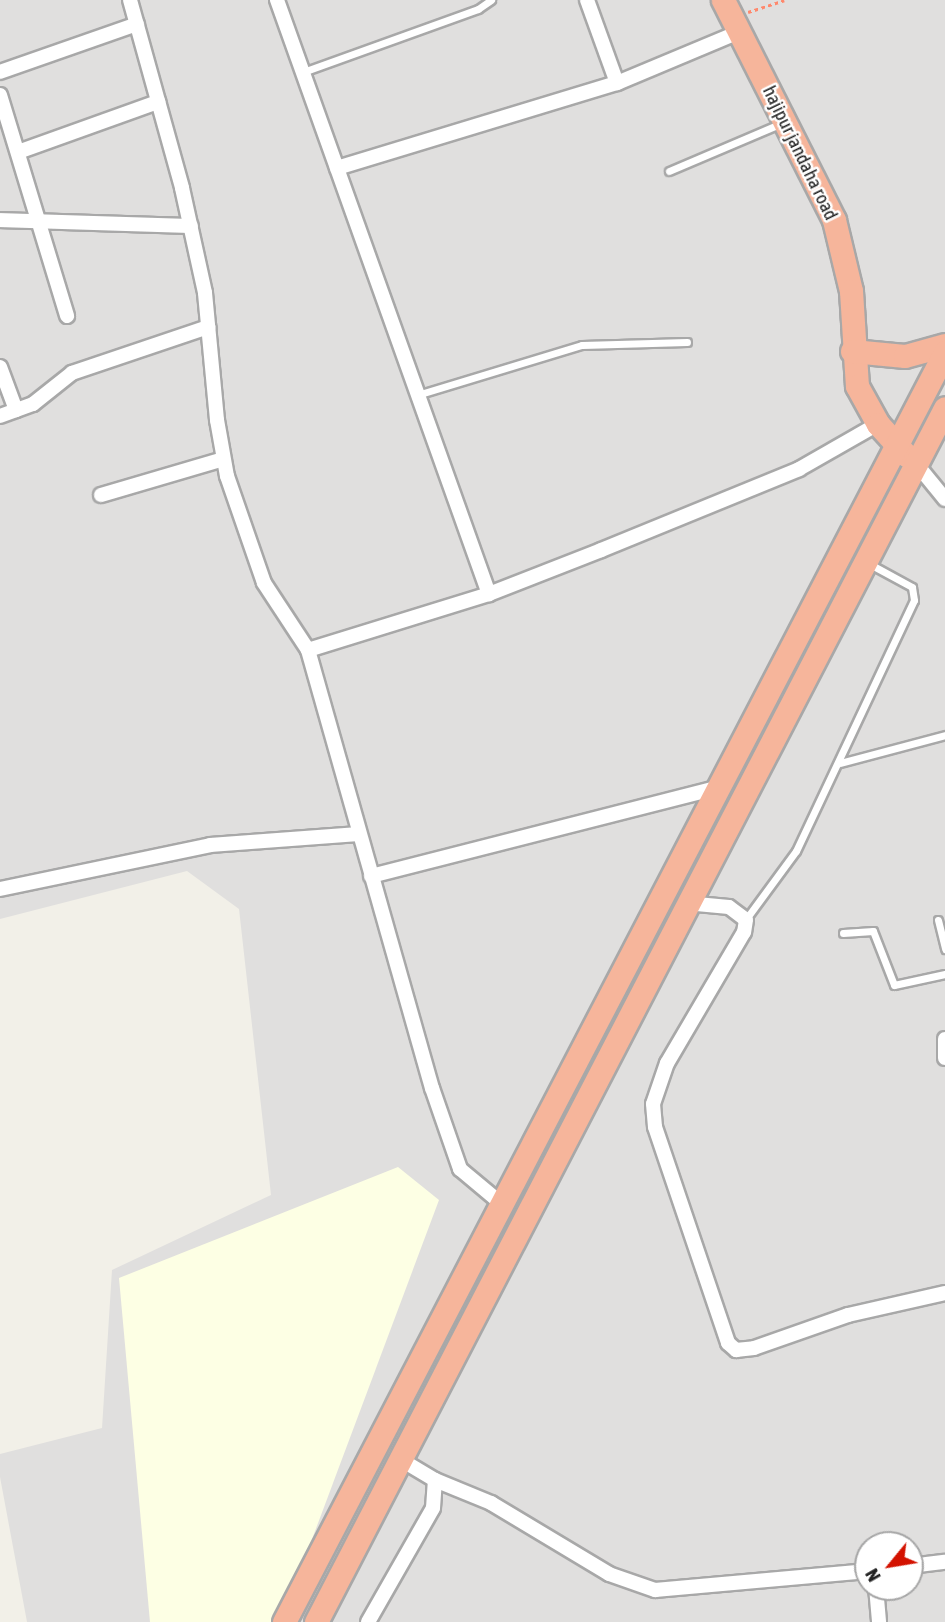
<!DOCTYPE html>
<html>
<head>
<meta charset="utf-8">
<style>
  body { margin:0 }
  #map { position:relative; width:945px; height:1622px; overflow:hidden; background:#f2f0e8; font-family:"Asap Condensed",sans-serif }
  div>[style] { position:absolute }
  .residential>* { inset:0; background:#e0dfde }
  .education>* { inset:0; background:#fdffe4 }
  .path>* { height:2.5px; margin-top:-1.25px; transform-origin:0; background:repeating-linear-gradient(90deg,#ff886c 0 3.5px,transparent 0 7px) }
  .roads { filter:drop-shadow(2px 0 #a8a8a8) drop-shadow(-2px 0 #a8a8a8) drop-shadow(0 2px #a8a8a8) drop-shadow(0 -2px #a8a8a8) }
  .service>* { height:7px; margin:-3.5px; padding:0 3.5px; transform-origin:3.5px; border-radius:3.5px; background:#fff }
  .minor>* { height:14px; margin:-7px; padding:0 7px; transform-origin:7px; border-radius:7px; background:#fff }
  .trunk>* { height:23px; margin:-11.5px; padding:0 11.5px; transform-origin:11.5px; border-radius:11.5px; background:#f6b59b }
  span { translate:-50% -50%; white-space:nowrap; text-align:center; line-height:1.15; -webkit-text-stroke:5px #fff; paint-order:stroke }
  .street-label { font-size:19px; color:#212121 }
  .north { position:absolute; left:854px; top:1531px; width:70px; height:70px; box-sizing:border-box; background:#fff; border:2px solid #a6a6a6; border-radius:50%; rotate:240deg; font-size:19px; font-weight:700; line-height:28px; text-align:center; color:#212121 }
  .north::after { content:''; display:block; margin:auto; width:24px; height:32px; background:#d31200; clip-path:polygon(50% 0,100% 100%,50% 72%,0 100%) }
</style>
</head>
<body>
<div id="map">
  <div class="residential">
    <i style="clip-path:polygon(evenodd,0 0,945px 0,945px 1622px,27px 1622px,0 1477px,0 1454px,102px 1428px,112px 1270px,271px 1195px,239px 909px,187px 871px,0 919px,0 0,868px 1545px,910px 1545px,910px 1587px,868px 1587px,868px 1545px)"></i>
  </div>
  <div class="education">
    <i style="clip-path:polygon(398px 1167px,439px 1200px,281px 1622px,150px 1622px,119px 1278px)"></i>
  </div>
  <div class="path">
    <i style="left:748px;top:12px;width:38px;rotate:-18deg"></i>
  </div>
  <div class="roads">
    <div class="service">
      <i style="left:303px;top:72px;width:186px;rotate:-19.8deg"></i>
      <i style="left:478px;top:9px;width:16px;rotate:-35deg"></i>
      <i style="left:669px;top:171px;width:123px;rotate:-23deg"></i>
      <i style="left:417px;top:395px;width:172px;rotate:-16.9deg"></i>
      <i style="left:582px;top:345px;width:105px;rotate:-1.6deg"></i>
      <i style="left:840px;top:763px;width:109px;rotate:-14.9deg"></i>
      <i style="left:746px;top:919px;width:84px;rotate:-53.7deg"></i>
      <i style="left:796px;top:851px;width:277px;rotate:-64.8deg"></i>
      <i style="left:914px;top:600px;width:13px;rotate:-99deg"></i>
      <i style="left:912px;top:587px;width:50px;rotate:-151.4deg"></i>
      <i style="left:938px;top:920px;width:30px;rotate:76deg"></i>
      <i style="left:843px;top:933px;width:30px;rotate:-4deg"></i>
      <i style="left:873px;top:931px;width:58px;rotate:68.7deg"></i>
      <i style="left:894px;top:985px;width:52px;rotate:-12.2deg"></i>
    </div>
    <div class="minor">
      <i style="left:130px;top:0;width:195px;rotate:74.5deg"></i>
      <i style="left:182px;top:188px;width:107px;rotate:77.6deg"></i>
      <i style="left:205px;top:293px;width:128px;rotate:84.6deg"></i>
      <i style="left:217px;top:420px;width:57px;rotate:79.9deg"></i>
      <i style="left:227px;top:476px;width:113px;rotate:70.9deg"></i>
      <i style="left:264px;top:583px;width:80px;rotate:56.7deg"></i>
      <i style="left:308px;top:650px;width:455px;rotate:74.2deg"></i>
      <i style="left:432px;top:1088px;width:86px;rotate:70.9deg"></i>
      <i style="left:460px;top:1169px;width:56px;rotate:39.9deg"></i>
      <i style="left:277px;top:0;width:631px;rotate:70.36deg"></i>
      <i style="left:587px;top:0;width:88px;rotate:70.1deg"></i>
      <i style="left:0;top:72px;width:145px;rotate:-19.3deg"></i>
      <i style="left:0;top:95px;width:231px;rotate:73.1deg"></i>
      <i style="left:18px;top:152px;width:149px;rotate:-19.7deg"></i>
      <i style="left:337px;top:168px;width:293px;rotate:-16.9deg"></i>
      <i style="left:617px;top:83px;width:132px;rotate:-22.7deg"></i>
      <i style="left:0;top:220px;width:191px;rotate:1.8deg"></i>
      <i style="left:0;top:367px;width:46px;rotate:69.6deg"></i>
      <i style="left:0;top:416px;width:35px;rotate:-20deg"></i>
      <i style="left:33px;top:404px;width:50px;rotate:-38.5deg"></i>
      <i style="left:72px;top:373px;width:144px;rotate:-18.7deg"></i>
      <i style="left:914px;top:461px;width:49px;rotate:50.8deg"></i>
      <i style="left:101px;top:495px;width:127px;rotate:-16.4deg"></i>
      <i style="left:308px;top:650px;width:189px;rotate:-17.2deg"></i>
      <i style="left:489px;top:594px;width:120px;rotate:-21.4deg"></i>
      <i style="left:601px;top:550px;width:214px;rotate:-22.2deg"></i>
      <i style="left:799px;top:469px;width:91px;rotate:-29.7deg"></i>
      <i style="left:371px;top:876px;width:360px;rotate:-14.3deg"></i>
      <i style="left:0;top:889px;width:215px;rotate:-11.8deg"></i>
      <i style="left:210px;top:845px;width:149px;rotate:-4.2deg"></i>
      <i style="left:686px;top:903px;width:43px;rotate:5.3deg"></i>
      <i style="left:729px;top:907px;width:21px;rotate:37deg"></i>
      <i style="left:746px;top:920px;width:12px;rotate:99deg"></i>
      <i style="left:744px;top:932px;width:152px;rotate:120.4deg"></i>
      <i style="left:667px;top:1063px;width:43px;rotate:108.9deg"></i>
      <i style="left:653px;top:1104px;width:23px;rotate:85deg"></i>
      <i style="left:655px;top:1127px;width:228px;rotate:71.3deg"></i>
      <i style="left:728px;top:1343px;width:11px;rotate:41deg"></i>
      <i style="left:736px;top:1350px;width:18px;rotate:-6deg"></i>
      <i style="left:754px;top:1348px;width:100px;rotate:-19.3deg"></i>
      <i style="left:848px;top:1315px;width:99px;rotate:-12.8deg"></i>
      <i style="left:945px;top:1039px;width:19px;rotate:90deg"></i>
      <i style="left:435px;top:1480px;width:61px;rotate:22.3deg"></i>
      <i style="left:491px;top:1503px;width:138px;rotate:31deg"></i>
      <i style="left:609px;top:1574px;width:49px;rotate:19.2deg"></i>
      <i style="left:655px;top:1590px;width:214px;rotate:-5.1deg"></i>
      <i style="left:910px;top:1566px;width:35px;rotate:-7deg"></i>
      <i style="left:876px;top:1587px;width:35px;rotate:85deg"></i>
      <i style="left:368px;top:1622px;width:131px;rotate:-60.3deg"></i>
      <i style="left:433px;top:1508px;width:28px;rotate:-86deg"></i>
      <i style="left:435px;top:1480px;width:41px;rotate:-149deg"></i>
    </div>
    <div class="trunk">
      <i style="left:723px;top:0;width:246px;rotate:63.2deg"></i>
      <i style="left:834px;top:220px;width:73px;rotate:76.5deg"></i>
      <i style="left:851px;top:291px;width:95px;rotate:86.4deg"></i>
      <i style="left:857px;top:386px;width:43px;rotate:61.1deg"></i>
      <i style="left:878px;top:424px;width:42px;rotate:47.9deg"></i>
      <i style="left:852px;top:351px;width:53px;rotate:5.4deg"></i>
      <i style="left:905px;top:356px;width:41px;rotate:-15.4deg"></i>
      <i style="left:284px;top:1622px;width:1432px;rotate:-62.5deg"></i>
      <i style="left:316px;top:1622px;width:1367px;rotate:-62.61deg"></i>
    </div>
  </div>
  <div class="street-label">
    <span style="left:800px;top:153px;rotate:64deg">hajipur jandaha road</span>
  </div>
  <div class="north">N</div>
</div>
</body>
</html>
